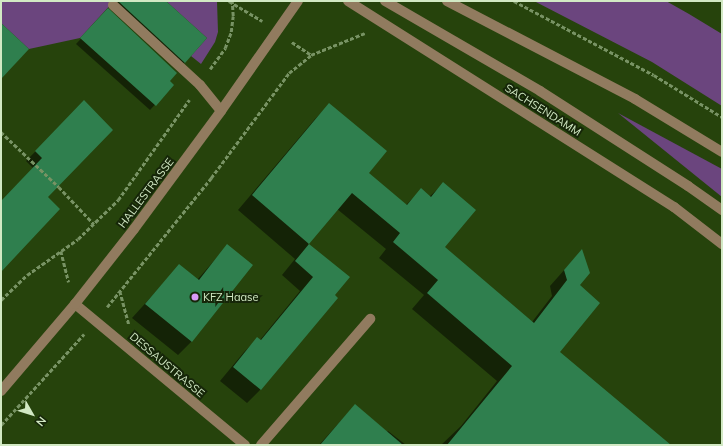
<!DOCTYPE html>
<html>
<head>
<meta charset="utf-8">
<style>
  body { margin:0 }
  #map { position:relative; width:723px; height:446px; overflow:hidden; background:#26430c; font-family:Mulish,sans-serif }
  div>[style] { position:absolute }
  .green>* { inset:0; background:#6b457e }
  .shadow>* { inset:0; background:#0007 }
  .building>* { inset:0; background:#2f7f4e }
  .path>* { height:2.5px; margin-top:-1.25px; transform-origin:0; background:repeating-linear-gradient(90deg,#789364 0 4px,transparent 0 6px) }
  .minor>* { height:10px; margin:-5px; padding:0 5px; transform-origin:5px; border-radius:5px; background:#917b5f }
  .dots>* { width:11px; height:11px; translate:-50% -50%; box-sizing:border-box; border:2px solid #162609; border-radius:50% }
  span { translate:-50% -50%; white-space:nowrap; text-align:center; line-height:1.15; -webkit-text-stroke:4px #162609; paint-order:stroke }
  .street-label { font-size:11px; color:#d2e9c4 }
  .poi-label { font-size:11px; color:#d2e9c4 }
  .left { translate:0 -50%; text-align:left }
  .frame { position:absolute; inset:0; border:2px solid #d2e9c4; pointer-events:none }
  .north { position:absolute; left:12px; top:394px; width:40px; height:40px; -webkit-text-stroke:3px #162609; paint-order:stroke; rotate:129deg; font-size:11px; font-weight:700; line-height:16px; text-align:center; color:#d2e9c4 }
  .north::after { content:''; display:block; margin:auto; width:14px; height:18px; background:#d2e9c4; clip-path:polygon(50% 0,100% 100%,50% 72%,0 100%) }
</style>
</head>
<body>
<div id="map">
  <div class="green">
    <i style="clip-path:polygon(1px 1px,114px 1px,80px 38px,29px 49px,1px 23px)"></i>
    <i style="clip-path:polygon(166px 1px,217px 1px,218px 32px,215px 42px,201px 64px,191px 56px,207px 38px)"></i>
    <i style="clip-path:polygon(534px 1px,666px 1px,689px 14px,722px 34px,722px 106px,652px 62px)"></i>
    <i style="clip-path:polygon(618px 113px,722px 169px,722px 197px)"></i>
  </div>
  <div class="shadow">
    <i style="clip-path:polygon(115px 1px,164px 1px,185px 62px,180px 67px)"></i>
    <i style="clip-path:polygon(103px 15px,173px 85px,150px 110px,76px 44px)"></i>
    <i style="clip-path:polygon(84px 102px,46px 197px,1px 270px,1px 202px,33px 168px,26px 161px)"></i>
    <i style="clip-path:polygon(330px 104px,367px 173px,406px 205px,421px 190px,429px 197px,443px 184px,444px 247px,532px 322px,552px 296px,550px 286px,581px 251px,579px 285px,558px 352px,670px 445px,441px 445px,461px 426px,497px 381px,412px 309px,424px 295px,379px 258px,386px 249px,337px 209px,308px 244px,348px 277px,333px 295px,336px 298px,260px 390px,247px 403px,220px 381px,244px 352px,258px 338px,260px 340px,300px 291px,282px 275px,295px 259px,238px 210px,315px 119px)"></i>
    <i style="clip-path:polygon(227px 246px,252px 265px,191px 342px,178px 355px,132px 318px,179px 266px,197px 280px)"></i>
    <i style="clip-path:polygon(355px 405px,387px 432px,388px 431px,406px 445px,319px 445px)"></i>
  </div>
  <div class="building">
    <i style="clip-path:polygon(118px 1px,166px 1px,207px 38px,185px 63px)"></i>
    <i style="clip-path:polygon(108px 8px,177px 73px,170px 81px,174px 85px,156px 106px,80px 38px)"></i>
    <i style="clip-path:polygon(1px 23px,29px 49px,1px 79px)"></i>
    <i style="clip-path:polygon(84px 100px,113px 130px,48px 197px,60px 209px,1px 272px,1px 201px,42px 158px,35px 151px)"></i>
    <i style="clip-path:polygon(329px 103px,387px 151px,369px 173px,407px 205px,421px 188px,431px 197px,443px 182px,476px 210px,445px 247px,534px 323px,567px 280px,564px 270px,582px 249px,590px 273px,580px 285px,600px 303px,560px 352px,671px 445px,447px 445px,512px 366px,427px 293px,438px 280px,393px 242px,400px 233px,352px 193px,309px 244px,252px 195px)"></i>
    <i style="clip-path:polygon(227px 244px,253px 265px,192px 342px,145px 304px,179px 264px,199px 280px)"></i>
    <i style="clip-path:polygon(309px 244px,350px 277px,335px 295px,338px 298px,261px 390px,233px 367px,257px 337px,261px 340px,313px 277px,295px 261px)"></i>
    <i style="clip-path:polygon(355px 404px,403px 445px,320px 445px)"></i>
  </div>
  <div class="path">
    <i style="left:229px;top:1px;width:39px;rotate:31deg"></i>
    <i style="left:514px;top:1px;width:158px;rotate:27.9deg"></i>
    <i style="left:654px;top:75px;width:80px;rotate:31.7deg"></i>
    <i style="left:292px;top:42px;width:23px;rotate:34deg"></i>
    <i style="left:210px;top:69px;width:26px;rotate:-54deg"></i>
    <i style="left:225px;top:48px;width:17px;rotate:-69deg"></i>
    <i style="left:231px;top:32px;width:16px;rotate:-83deg"></i>
    <i style="left:233px;top:16px;width:15px;rotate:-94deg"></i>
    <i style="left:1px;top:132px;width:80px;rotate:43.5deg"></i>
    <i style="left:59px;top:187px;width:51px;rotate:46.6deg"></i>
    <i style="left:61px;top:251px;width:32px;rotate:76deg"></i>
    <i style="left:120px;top:291px;width:34px;rotate:75deg"></i>
    <i style="left:1px;top:300px;width:36px;rotate:-44deg"></i>
    <i style="left:27px;top:275px;width:62px;rotate:-35.2deg"></i>
    <i style="left:78px;top:239px;width:56px;rotate:-44.3deg"></i>
    <i style="left:118px;top:200px;width:123px;rotate:-54.6deg"></i>
    <i style="left:107px;top:307px;width:166px;rotate:-51.1deg"></i>
    <i style="left:211px;top:178px;width:131px;rotate:-53.4deg"></i>
    <i style="left:289px;top:73px;width:28px;rotate:-39deg"></i>
    <i style="left:311px;top:55px;width:58px;rotate:-22.2deg"></i>
    <i style="left:1px;top:425px;width:123px;rotate:-47.6deg"></i>
  </div>
  <div class="minor">
    <i style="left:348px;top:1px;width:386px;rotate:32.3deg"></i>
    <i style="left:674px;top:207px;width:61px;rotate:37.6deg"></i>
    <i style="left:385px;top:1px;width:179px;rotate:30.1deg"></i>
    <i style="left:540px;top:91px;width:176px;rotate:32.7deg"></i>
    <i style="left:688px;top:186px;width:42px;rotate:35.2deg"></i>
    <i style="left:447px;top:1px;width:212px;rotate:27.5deg"></i>
    <i style="left:635px;top:99px;width:102px;rotate:31.3deg"></i>
    <i style="left:113px;top:5px;width:118px;rotate:42.6deg"></i>
    <i style="left:200px;top:85px;width:33px;rotate:51deg"></i>
    <i style="left:75px;top:304px;width:221px;rotate:39.7deg"></i>
    <i style="left:1px;top:391px;width:114px;rotate:-49.6deg"></i>
    <i style="left:75px;top:304px;width:95px;rotate:-51.8deg"></i>
    <i style="left:134px;top:229px;width:147px;rotate:-53.6deg"></i>
    <i style="left:221px;top:111px;width:134px;rotate:-55deg"></i>
    <i style="left:261px;top:445px;width:167px;rotate:-49.1deg"></i>
  </div>
  <div class="dots">
    <i style="left:195px;top:297px;background:#d89af8"></i>
  </div>
  <div class="street-label">
    <span style="left:543px;top:110px;rotate:32deg">SACHSENDAMM</span>
    <span style="left:146px;top:193px;rotate:-53deg">HALLESTRASSE</span>
    <span style="left:167px;top:365px;rotate:40deg">DESSAUSTRASSE</span>
  </div>
  <div class="poi-label">
    <span class="left" style="left:203px;top:297px">KFZ Haase</span>
  </div>
  <div class="frame"></div>
  <div class="north">N</div>
</div>
</body>
</html>
